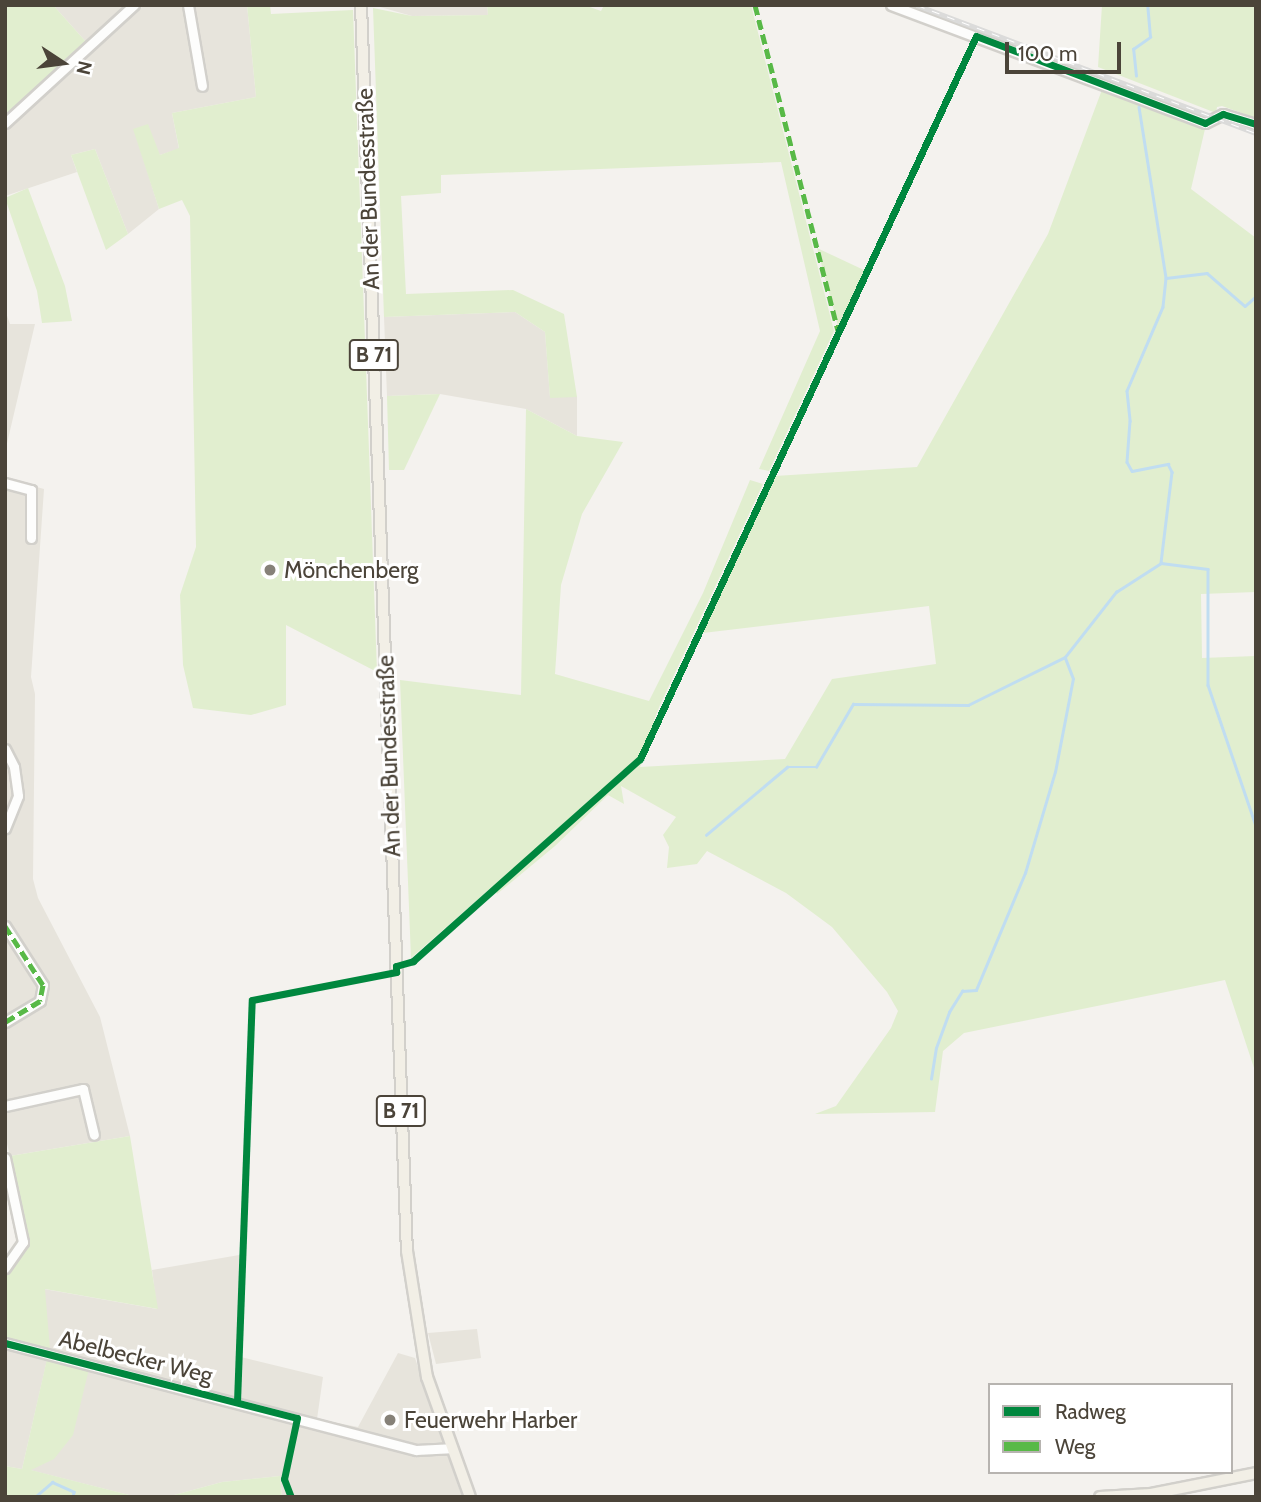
<!DOCTYPE html>
<html>
<head>
<meta charset="utf-8">
<style>
  body { margin:0 }
  #map { position:relative; width:1261px; height:1502px; overflow:hidden; background:#f4f2ee; font-family:Cabin,sans-serif }
  div>[style] { position:absolute }
  .residential>* { inset:0; background:#e7e4dc }
  .green>* { inset:0; background:#e1eecf }
  .stream>* { height:2.5px; margin:-1.25px; padding:0 1.25px; transform-origin:1.25px; border-radius:1.25px; background:#c0ddf1 }
  .roads { filter:drop-shadow(2px 0 #d2d0cb) drop-shadow(-2px 0 #d2d0cb) drop-shadow(0 2px #d2d0cb) drop-shadow(0 -2px #d2d0cb) }
  .minor>* { height:9px; margin:-4.5px; padding:0 4.5px; transform-origin:4.5px; border-radius:4.5px; background:#fdfdfc }
  .major>* { height:10px; margin:-5px; padding:0 5px; transform-origin:5px; border-radius:5px; background:#f2efe6 }
  .rail>* { height:5px; margin-top:-2.5px; transform-origin:0; background:repeating-linear-gradient(90deg,#fff 0 8px,#dbdbda 0 16px); box-sizing:border-box; border-block:2px solid #dbdbda }
  .quiet>* { height:5px; margin-top:-2.5px; transform-origin:0; background:repeating-linear-gradient(90deg,#58b947 0 10px,transparent 0 15px) }
  .cycleway>* { height:7px; margin:-3.5px; padding:0 3.5px; transform-origin:3.5px; border-radius:3.5px; background:#00873e }
  .dots>* { width:19px; height:19px; translate:-50% -50%; box-sizing:border-box; border:4px solid #fff; border-radius:50% }
  span { translate:-50% -50%; white-space:nowrap; text-align:center; line-height:1.15; -webkit-text-stroke:6px #fff; paint-order:stroke }
  .shield-label span { padding:2px 5px; background:#fff; border:2px solid; border-radius:5px; -webkit-text-stroke-width:0 }
  .shield-label { font-size:21px; color:#4b4439; font-weight:700 }
  .street-label { font-size:23px; color:#4b4439 }
  .poi-label { font-size:23px; color:#4b4439 }
  .left { translate:0 -50%; text-align:left }
  .frame { position:absolute; inset:0; border:7px solid #4b4439; pointer-events:none }
  .legend { position:absolute; left:988px; top:1383px; width:245px; height:91px; box-sizing:border-box; background:#fff; border:2px solid #b7b4b0; margin:0; padding:9px 12px; list-style:none; font-size:21px; color:#4b4439 }
  .legend li { display:flex; align-items:center; gap:14px; height:35px }
  .legend b { width:35px; border:2px solid #b7b4b0 }
  .north { position:absolute; left:28px; top:28px; width:70px; height:70px; -webkit-text-stroke:5px #fff; paint-order:stroke; rotate:103deg; font-size:19px; font-weight:700; line-height:28px; text-align:center; color:#4b4439 }
  .north::after { content:''; display:block; margin:auto; width:24px; height:32px; background:#4b4439; clip-path:polygon(50% 0,100% 100%,50% 72%,0 100%) }
  .scale { position:absolute; left:1005px; top:42px; width:116px; height:32px; box-sizing:border-box; border:4px solid #4b4439; border-top:0; padding-left:9px; font-size:21px; line-height:24px; white-space:nowrap; color:#4b4439; -webkit-text-stroke:5px #fff; paint-order:stroke }
</style>
</head>
<body>
<div id="map">
  <div class="residential">
    <i style="clip-path:polygon(53px 5px,126px 5px,87px 43px)"></i>
    <i style="clip-path:polygon(144px 5px,247px 5px,256px 97px,172px 113px,179px 149px,160px 155px,134px 129px,159px 209px,128px 234px,95px 149px,71px 155px,77px 172px,5px 196px,5px 129px)"></i>
    <i style="clip-path:polygon(373px 5px,487px 5px,488px 15px,412px 16px)"></i>
    <i style="clip-path:polygon(5px 310px,10px 324px,35px 324px,5px 452px)"></i>
    <i style="clip-path:polygon(515px 312px,545px 332px,550px 397px,577px 397px,577px 436px,526px 409px,440px 394px,387px 396px,384px 317px)"></i>
    <i style="clip-path:polygon(5px 478px,44px 489px,31px 677px,35px 694px,33px 879px,38px 898px,100px 1017px,130px 1136px,10px 1156px,5px 1136px)"></i>
    <i style="clip-path:polygon(245px 1254px,241px 1357px,323px 1377px,317px 1419px,358px 1427px,398px 1353px,415px 1358px,462px 1497px,282px 1497px,280px 1476px,222px 1482px,167px 1497px,137px 1497px,30px 1470px,47px 1360px,22px 1469px,5px 1466px,5px 1349px,47px 1359px,44px 1289px,157px 1309px,152px 1270px)"></i>
    <i style="clip-path:polygon(477px 1329px,481px 1358px,436px 1364px,428px 1333px)"></i>
  </div>
  <div class="green">
    <i style="clip-path:polygon(5px 5px,53px 5px,87px 43px,5px 118px)"></i>
    <i style="clip-path:polygon(247px 5px,270px 5px,271px 14px,353px 10px,377px 672px,286px 625px,286px 705px,251px 715px,193px 708px,183px 665px,180px 595px,196px 547px,190px 216px,182px 200px,159px 209px,133px 129px,148px 124px,160px 155px,179px 148px,172px 113px,256px 97px)"></i>
    <i style="clip-path:polygon(487px 5px,584px 5px,601px 11px,604px 5px,751px 5px,834px 331px,769px 471px,759px 469px,820px 331px,781px 162px,441px 175px,441px 193px,401px 196px,406px 294px,513px 290px,564px 314px,577px 397px,550px 398px,545px 332px,515px 312px,384px 317px,373px 8px,412px 16px,488px 15px)"></i>
    <i style="clip-path:polygon(1102px 5px,1256px 5px,1256px 118px,1222px 106px,1217px 107px,1216px 113px,1098px 67px)"></i>
    <i style="clip-path:polygon(1103px 87px,1205px 129px,1191px 189px,1256px 238px,1256px 592px,1201px 594px,1202px 658px,1256px 656px,1256px 1074px,1225px 980px,964px 1033px,943px 1051px,935px 1112px,815px 1114px,836px 1106px,891px 1028px,898px 1011px,887px 992px,832px 927px,786px 893px,707px 851px,697px 864px,667px 868px,669px 847px,663px 835px,676px 817px,621px 786px,624px 804px,608px 795px,555px 846px,497px 894px,493px 886px,411px 958px,400px 680px,521px 695px,526px 409px,577px 436px,623px 442px,582px 514px,561px 585px,555px 674px,649px 701px,703px 593px,750px 480px,763px 484px,660px 705px,654px 720px,656px 731px,640px 767px,785px 759px,832px 679px,936px 664px,929px 606px,703px 633px,775px 476px,917px 467px,1048px 234px)"></i>
    <i style="clip-path:polygon(95px 149px,128px 234px,106px 250px,71px 155px)"></i>
    <i style="clip-path:polygon(28px 188px,65px 286px,72px 321px,42px 323px,37px 291px,5px 198px)"></i>
    <i style="clip-path:polygon(817px 248px,866px 271px,839px 330px)"></i>
    <i style="clip-path:polygon(440px 394px,404px 470px,389px 470px,387px 396px)"></i>
    <i style="clip-path:polygon(130px 1136px,158px 1309px,45px 1289px,50px 1349px,5px 1339px,5px 1274px,19px 1259px,27px 1241px,10px 1156px)"></i>
    <i style="clip-path:polygon(47px 1359px,89px 1369px,73px 1435px,54px 1459px,31px 1470px,137px 1497px,5px 1497px,5px 1466px,22px 1469px)"></i>
    <i style="clip-path:polygon(280px 1476px,282px 1497px,167px 1497px,222px 1482px)"></i>
  </div>
  <div class="stream">
    <i style="left:1136px;top:76px;width:27px;rotate:-96deg"></i>
    <i style="left:1133px;top:49px;width:21px;rotate:-35deg"></i>
    <i style="left:1150px;top:37px;width:32px;rotate:-95deg"></i>
    <i style="left:1139px;top:107px;width:173px;rotate:81deg"></i>
    <i style="left:1166px;top:278px;width:29px;rotate:96deg"></i>
    <i style="left:1163px;top:307px;width:91px;rotate:113.2deg"></i>
    <i style="left:1127px;top:391px;width:30px;rotate:84deg"></i>
    <i style="left:1130px;top:421px;width:41px;rotate:94.2deg"></i>
    <i style="left:1127px;top:462px;width:10px;rotate:61deg"></i>
    <i style="left:1132px;top:471px;width:37px;rotate:-11deg"></i>
    <i style="left:1168px;top:464px;width:9px;rotate:63deg"></i>
    <i style="left:1172px;top:472px;width:92px;rotate:96.9deg"></i>
    <i style="left:1166px;top:278px;width:41px;rotate:-7deg"></i>
    <i style="left:1207px;top:273px;width:50px;rotate:41deg"></i>
    <i style="left:1245px;top:306px;width:15px;rotate:-42deg"></i>
    <i style="left:706px;top:835px;width:106px;rotate:-40deg"></i>
    <i style="left:787px;top:767px;width:29px"></i>
    <i style="left:816px;top:767px;width:73px;rotate:-59.6deg"></i>
    <i style="left:853px;top:704px;width:115px;rotate:0.5deg"></i>
    <i style="left:968px;top:705px;width:108px;rotate:-26.3deg"></i>
    <i style="left:1065px;top:657px;width:83px;rotate:-51.9deg"></i>
    <i style="left:1116px;top:592px;width:54px;rotate:-32.8deg"></i>
    <i style="left:1161px;top:563px;width:47px;rotate:7.3deg"></i>
    <i style="left:1208px;top:569px;width:116px;rotate:90deg"></i>
    <i style="left:1208px;top:685px;width:149px;rotate:71.2deg"></i>
    <i style="left:931px;top:1079px;width:31px;rotate:-81deg"></i>
    <i style="left:936px;top:1048px;width:38px;rotate:-70deg"></i>
    <i style="left:949px;top:1012px;width:25px;rotate:-58deg"></i>
    <i style="left:962px;top:991px;width:14px;rotate:-4deg"></i>
    <i style="left:976px;top:990px;width:127px;rotate:-67.3deg"></i>
    <i style="left:1025px;top:873px;width:105px;rotate:-73.5deg"></i>
    <i style="left:1055px;top:772px;width:79px;rotate:-79.1deg"></i>
    <i style="left:1070px;top:694px;width:15px;rotate:-79deg"></i>
    <i style="left:1073px;top:679px;width:22px;rotate:-111deg"></i>
    <i style="left:35px;top:1497px;width:23px;rotate:-41deg"></i>
    <i style="left:52px;top:1482px;width:24px;rotate:24deg"></i>
    <i style="left:74px;top:1492px;width:5px;rotate:101deg"></i>
  </div>
  <div class="roads">
    <div class="minor">
      <i style="left:188px;top:5px;width:82px;rotate:80.2deg"></i>
      <i style="left:891px;top:5px;width:335px;rotate:20.6deg"></i>
      <i style="left:1205px;top:123px;width:20px;rotate:-27deg"></i>
      <i style="left:1223px;top:114px;width:34px;rotate:17deg"></i>
      <i style="left:5px;top:123px;width:175px;rotate:-42.5deg"></i>
      <i style="left:5px;top:483px;width:27px;rotate:15deg"></i>
      <i style="left:31px;top:490px;width:48px;rotate:90deg"></i>
      <i style="left:5px;top:749px;width:20px;rotate:63deg"></i>
      <i style="left:14px;top:767px;width:29px;rotate:82deg"></i>
      <i style="left:18px;top:796px;width:35px;rotate:112deg"></i>
      <i style="left:5px;top:926px;width:70px;rotate:57.2deg"></i>
      <i style="left:43px;top:985px;width:16px;rotate:101deg"></i>
      <i style="left:40px;top:1001px;width:41px;rotate:149deg"></i>
      <i style="left:5px;top:1106px;width:80px;rotate:-12.3deg"></i>
      <i style="left:83px;top:1089px;width:47px;rotate:76.6deg"></i>
      <i style="left:5px;top:1158px;width:86px;rotate:77.9deg"></i>
      <i style="left:23px;top:1242px;width:32px;rotate:125deg"></i>
      <i style="left:5px;top:1343px;width:425px;rotate:14.6deg"></i>
      <i style="left:416px;top:1450px;width:34px;rotate:-3deg"></i>
    </div>
    <div class="major">
      <i style="left:361px;top:5px;width:1247px;rotate:87.89deg"></i>
      <i style="left:407px;top:1251px;width:128px;rotate:81deg"></i>
      <i style="left:427px;top:1377px;width:127px;rotate:70.3deg"></i>
      <i style="left:1100px;top:1497px;width:51px;rotate:-3.4deg"></i>
      <i style="left:1151px;top:1494px;width:107px;rotate:-11.3deg"></i>
    </div>
  </div>
  <div class="rail">
    <i style="left:917px;top:5px;width:362px;rotate:20.7deg"></i>
  </div>
  <div class="quiet">
    <i style="left:755px;top:5px;width:336px;rotate:75.7deg"></i>
    <i style="left:5px;top:926px;width:70px;rotate:57.2deg"></i>
    <i style="left:43px;top:985px;width:16px;rotate:101deg"></i>
    <i style="left:40px;top:1001px;width:41px;rotate:149deg"></i>
  </div>
  <div class="cycleway">
    <i style="left:5px;top:1343px;width:301px;rotate:14.4deg"></i>
    <i style="left:297px;top:1418px;width:62px;rotate:102deg"></i>
    <i style="left:284px;top:1479px;width:19px;rotate:69deg"></i>
    <i style="left:237px;top:1402px;width:402px;rotate:-87.9deg"></i>
    <i style="left:252px;top:1000px;width:147px;rotate:-11deg"></i>
    <i style="left:396px;top:972px;width:6px;rotate:-90deg"></i>
    <i style="left:396px;top:966px;width:18px;rotate:-16deg"></i>
    <i style="left:413px;top:961px;width:304px;rotate:-41.7deg"></i>
    <i style="left:640px;top:759px;width:797px;rotate:-65.07deg"></i>
    <i style="left:976px;top:36px;width:245px;rotate:20.8deg"></i>
    <i style="left:1205px;top:123px;width:20px;rotate:-27deg"></i>
    <i style="left:1223px;top:114px;width:34px;rotate:17deg"></i>
  </div>
  <div class="dots">
    <i style="left:270px;top:570px;background:#868178"></i>
    <i style="left:390px;top:1420px;background:#868178"></i>
  </div>
  <div class="shield-label">
    <span style="left:374px;top:355px">B 71</span>
    <span style="left:401px;top:1111px">B 71</span>
  </div>
  <div class="street-label">
    <span style="left:368px;top:189px;rotate:-92deg">An der Bundesstraße</span>
    <span style="left:389px;top:756px;rotate:-92deg">An der Bundesstraße</span>
    <span style="left:136px;top:1357px;rotate:14deg">Abelbecker Weg</span>
  </div>
  <div class="poi-label">
    <span class="left" style="left:284px;top:570px">Mönchenberg</span>
    <span class="left" style="left:404px;top:1420px">Feuerwehr Harber</span>
  </div>
  <div class="frame"></div>
  <ul class="legend">
  <li><b style="height:9px;background:#00873e"></b>Radweg</li>
  <li><b style="height:9px;background:#58b947"></b>Weg</li>
  </ul>
  <div class="north">N</div>
  <div class="scale">100 m</div>
</div>
</body>
</html>
